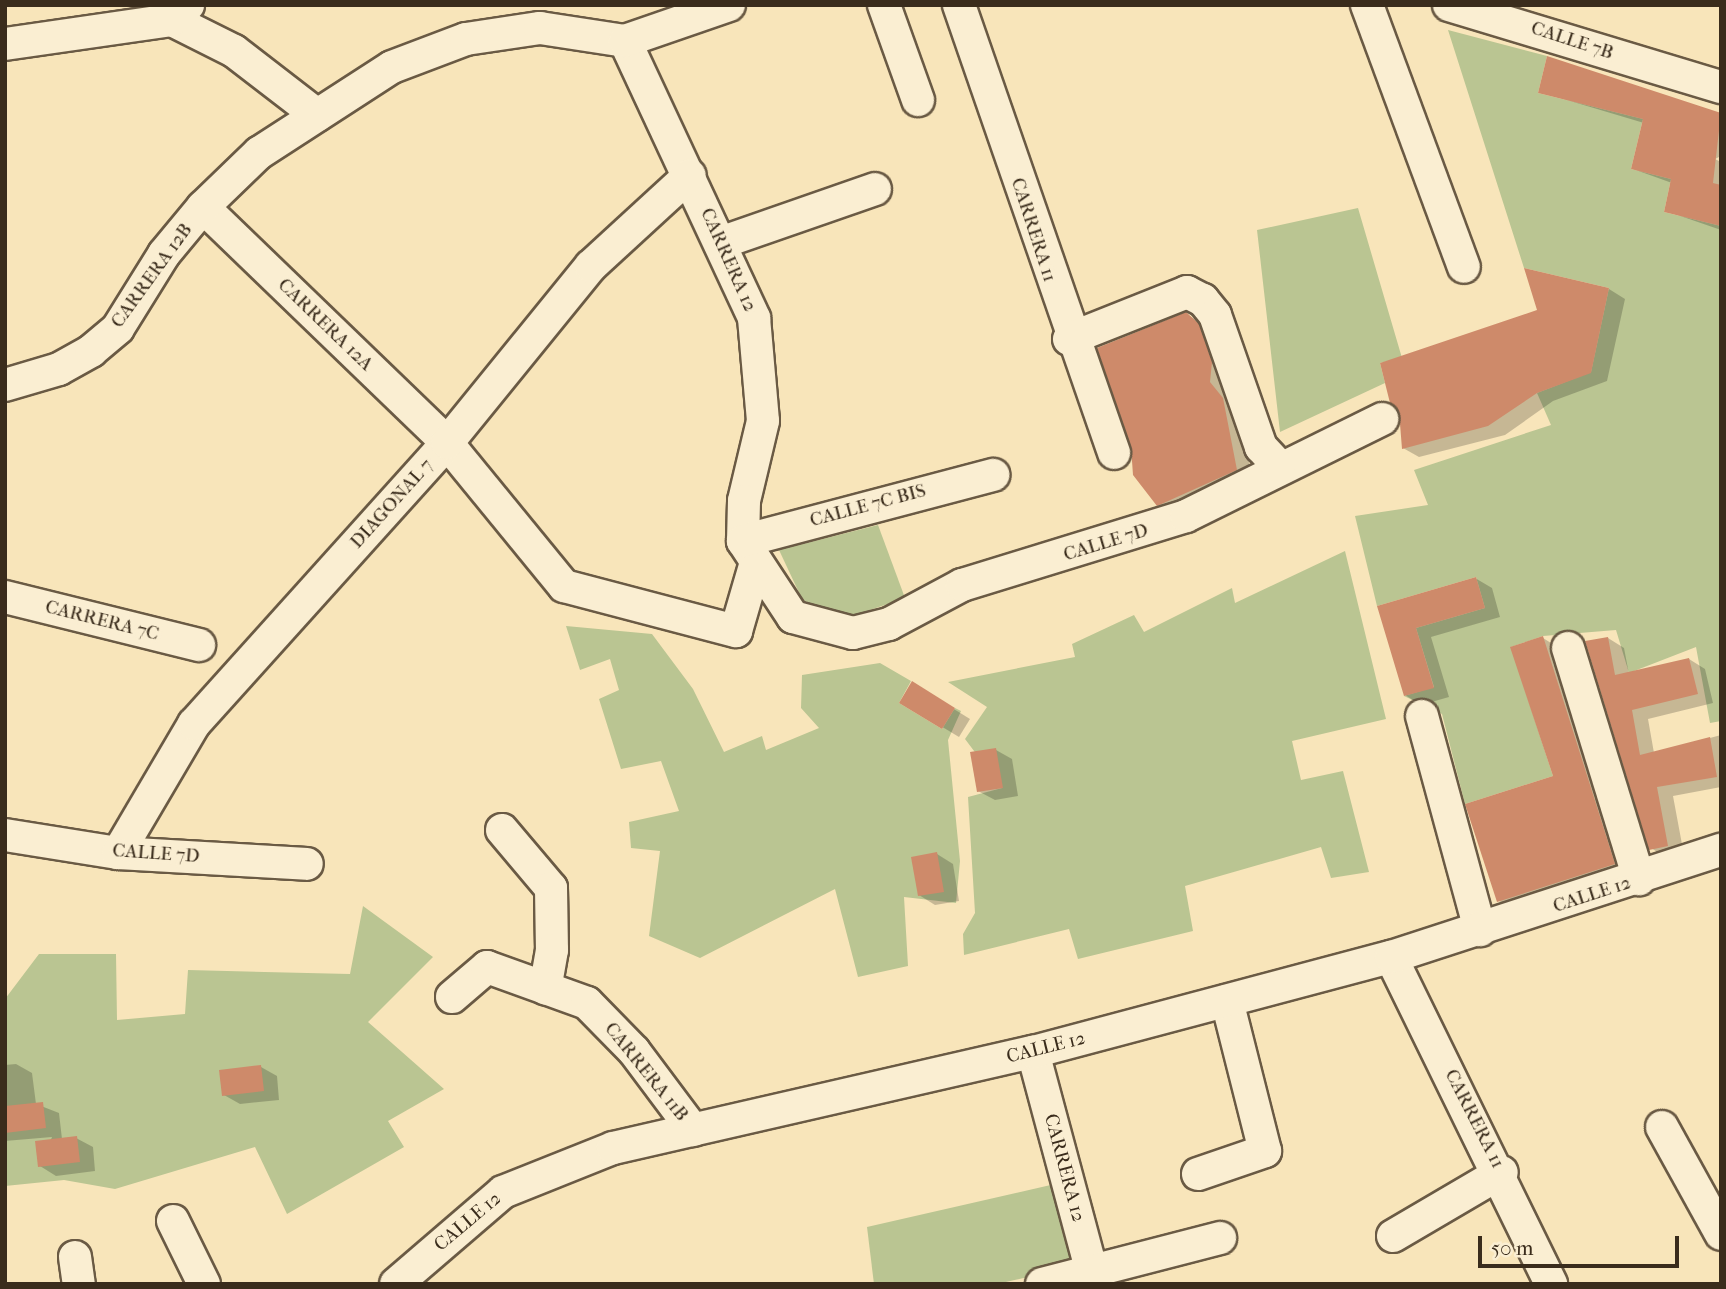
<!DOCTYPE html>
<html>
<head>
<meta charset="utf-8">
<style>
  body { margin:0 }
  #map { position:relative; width:1726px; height:1289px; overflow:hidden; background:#f8e5ba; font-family:"IM FELL French Canon",serif }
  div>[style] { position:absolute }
  .green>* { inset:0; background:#bac592 }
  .shadow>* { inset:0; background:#0003 }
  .building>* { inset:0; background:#ce8a6a }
  .roads { filter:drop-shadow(2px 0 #6a5a44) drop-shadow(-2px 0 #6a5a44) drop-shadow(0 2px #6a5a44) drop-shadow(0 -2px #6a5a44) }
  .minor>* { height:32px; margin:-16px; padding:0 16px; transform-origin:16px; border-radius:16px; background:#faeed2 }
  span { translate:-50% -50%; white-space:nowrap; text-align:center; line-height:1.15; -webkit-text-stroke:7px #faeed2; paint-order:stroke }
  .street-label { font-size:19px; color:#3a2c1c }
  .frame { position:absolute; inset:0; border:7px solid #3a2c1c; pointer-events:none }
  .scale { position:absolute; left:1478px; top:1236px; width:201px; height:32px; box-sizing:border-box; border:4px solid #3a2c1c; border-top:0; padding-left:9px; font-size:21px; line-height:24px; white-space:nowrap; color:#3a2c1c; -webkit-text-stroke:5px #faeed2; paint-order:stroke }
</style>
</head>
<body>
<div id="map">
  <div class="green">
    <i style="clip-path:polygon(1448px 30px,1547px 56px,1538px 93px,1643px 119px,1631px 169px,1671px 179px,1664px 212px,1721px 226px,1721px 721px,1710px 723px,1696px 647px,1629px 673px,1616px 630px,1543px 636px,1511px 647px,1553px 776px,1465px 804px,1442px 714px,1404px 696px,1434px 687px,1416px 628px,1485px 608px,1476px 577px,1377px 606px,1355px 516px,1428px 505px,1414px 470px,1551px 425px,1537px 393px,1591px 372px,1609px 288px,1524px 268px)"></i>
    <i style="clip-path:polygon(1358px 208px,1402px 358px,1380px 363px,1385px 383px,1280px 432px,1257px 230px)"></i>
    <i style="clip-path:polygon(878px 525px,905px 598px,838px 621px,802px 599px,779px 550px)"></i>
    <i style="clip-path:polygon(1345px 551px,1386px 719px,1292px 741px,1301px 780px,1343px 771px,1369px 872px,1331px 878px,1321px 847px,1185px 886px,1193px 931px,1078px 959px,1069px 929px,964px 955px,963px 934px,975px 913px,968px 797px,1002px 788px,965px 739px,987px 707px,948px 682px,1075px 657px,1072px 644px,1134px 615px,1144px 632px,1232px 588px,1235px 603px)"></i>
    <i style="clip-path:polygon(566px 626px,652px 634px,693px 689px,724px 752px,762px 736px,766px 750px,819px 728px,801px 708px,802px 675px,880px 663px,911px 681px,899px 703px,942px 729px,955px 708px,961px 711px,948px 740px,960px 861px,956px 903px,904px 897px,908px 966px,858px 977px,835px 889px,700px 958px,649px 936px,660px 851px,631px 848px,629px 822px,679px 811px,661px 761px,621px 769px,599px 699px,619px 690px,610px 659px,580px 670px)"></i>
    <i style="clip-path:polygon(363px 906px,433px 957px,368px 1022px,444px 1089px,388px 1121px,404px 1147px,287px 1214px,255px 1147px,115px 1189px,64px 1180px,5px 1186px,5px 999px,39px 954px,116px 954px,117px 1020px,185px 1014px,188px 970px,350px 974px)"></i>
    <i style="clip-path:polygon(1055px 1184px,1077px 1266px,997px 1284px,874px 1284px,867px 1227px)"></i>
  </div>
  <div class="shadow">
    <i style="clip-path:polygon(1548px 59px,1721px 115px,1721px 156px,1715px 159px,1721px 162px,1721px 230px,1666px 211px,1672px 183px,1633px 169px,1644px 123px,1540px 92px)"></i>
    <i style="clip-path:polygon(1609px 289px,1625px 299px,1607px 381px,1553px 401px,1505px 435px,1419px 457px,1403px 448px)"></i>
    <i style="clip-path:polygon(1186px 314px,1203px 324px,1239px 409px,1252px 479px,1175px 514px,1158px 504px)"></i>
    <i style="clip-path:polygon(1475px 578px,1492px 588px,1500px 617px,1431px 637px,1449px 697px,1421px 705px,1405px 695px,1379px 607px)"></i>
    <i style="clip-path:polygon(1543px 638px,1559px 648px,1630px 873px,1515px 910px,1499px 901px,1555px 778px)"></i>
    <i style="clip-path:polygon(1608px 638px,1624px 648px,1629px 674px,1689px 659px,1705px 669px,1713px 703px,1648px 719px,1654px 753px,1721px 735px,1721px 787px,1673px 796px,1684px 855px,1667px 858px,1651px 848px,1587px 642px)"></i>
    <i style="clip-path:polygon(928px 693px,970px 719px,959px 737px,901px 702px)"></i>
    <i style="clip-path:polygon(996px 750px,1012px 759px,1018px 796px,995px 800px,978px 791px)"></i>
    <i style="clip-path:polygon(937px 854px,953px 864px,959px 901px,935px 905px,919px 895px)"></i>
    <i style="clip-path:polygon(16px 1064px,32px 1073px,36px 1104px,59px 1113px,62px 1139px,76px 1138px,93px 1147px,95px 1171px,56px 1176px,40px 1166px,52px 1137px,5px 1141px,5px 1065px)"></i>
    <i style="clip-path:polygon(261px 1067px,277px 1076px,279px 1100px,240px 1104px,224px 1095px)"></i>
  </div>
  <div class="building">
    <i style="clip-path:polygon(1547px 56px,1721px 113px,1713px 183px,1721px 185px,1721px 226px,1664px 212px,1671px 179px,1631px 169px,1643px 119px,1538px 93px)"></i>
    <i style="clip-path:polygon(1524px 268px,1609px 288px,1591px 373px,1537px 393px,1488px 426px,1402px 449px,1399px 411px,1390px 403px,1380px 363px,1537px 310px)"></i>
    <i style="clip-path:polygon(1186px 312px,1199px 324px,1212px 362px,1210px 382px,1223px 398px,1237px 470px,1157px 506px,1133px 475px,1131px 447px,1097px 348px)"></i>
    <i style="clip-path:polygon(1476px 577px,1485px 608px,1416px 628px,1434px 688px,1404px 696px,1377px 606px)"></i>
    <i style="clip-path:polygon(1543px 636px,1615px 864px,1497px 902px,1465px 804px,1553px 776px,1510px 647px)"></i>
    <i style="clip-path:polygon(1608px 637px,1615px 675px,1689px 658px,1698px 694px,1632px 710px,1640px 755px,1710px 737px,1717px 777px,1657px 787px,1668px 846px,1649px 850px,1585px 641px)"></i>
    <i style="clip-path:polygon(912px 681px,955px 708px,942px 729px,899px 703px)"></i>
    <i style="clip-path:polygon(996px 748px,1003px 788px,977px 792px,970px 752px)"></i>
    <i style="clip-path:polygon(937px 852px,944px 892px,918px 896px,911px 857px)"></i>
    <i style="clip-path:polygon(261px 1065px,264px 1091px,222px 1096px,219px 1070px)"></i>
    <i style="clip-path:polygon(43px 1102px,46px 1128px,5px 1133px,5px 1106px)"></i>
    <i style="clip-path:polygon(77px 1136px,80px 1162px,38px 1167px,35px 1141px)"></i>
  </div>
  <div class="roads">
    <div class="minor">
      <i style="left:884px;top:5px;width:101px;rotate:70.3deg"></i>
      <i style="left:959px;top:5px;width:474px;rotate:70.9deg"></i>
      <i style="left:1367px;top:5px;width:279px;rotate:69.7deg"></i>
      <i style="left:1449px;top:5px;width:284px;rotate:16.8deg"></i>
      <i style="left:172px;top:20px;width:69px;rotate:26.6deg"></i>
      <i style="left:234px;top:51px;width:105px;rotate:37.6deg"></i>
      <i style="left:625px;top:41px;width:306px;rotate:65deg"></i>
      <i style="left:754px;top:318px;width:103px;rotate:85deg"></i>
      <i style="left:763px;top:421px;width:82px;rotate:103.4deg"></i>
      <i style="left:744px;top:501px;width:40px;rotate:91.4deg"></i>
      <i style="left:743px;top:541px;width:91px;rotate:56.7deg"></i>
      <i style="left:793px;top:617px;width:62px;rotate:14.9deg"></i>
      <i style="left:853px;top:633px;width:37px;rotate:-14deg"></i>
      <i style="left:889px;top:624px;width:83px;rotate:-28.1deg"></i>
      <i style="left:962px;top:585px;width:234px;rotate:-17.1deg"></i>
      <i style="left:1186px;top:516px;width:219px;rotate:-26.3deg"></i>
      <i style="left:5px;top:44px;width:169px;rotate:-8.2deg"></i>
      <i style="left:172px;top:20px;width:22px;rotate:-43deg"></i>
      <i style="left:203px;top:207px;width:339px;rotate:44deg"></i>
      <i style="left:447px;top:443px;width:185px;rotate:50.7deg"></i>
      <i style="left:564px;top:586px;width:178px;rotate:14.7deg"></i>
      <i style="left:736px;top:631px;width:72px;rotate:-73.8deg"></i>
      <i style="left:720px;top:243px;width:164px;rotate:-19.2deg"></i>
      <i style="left:1069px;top:339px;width:127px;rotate:-21.7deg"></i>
      <i style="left:1187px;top:292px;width:18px;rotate:27deg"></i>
      <i style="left:1203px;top:300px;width:19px;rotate:51deg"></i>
      <i style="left:1215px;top:315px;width:140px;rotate:70.8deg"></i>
      <i style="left:1261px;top:447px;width:26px;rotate:47deg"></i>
      <i style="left:5px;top:385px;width:56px;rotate:-16.5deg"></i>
      <i style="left:59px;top:369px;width:37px;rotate:-29deg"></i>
      <i style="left:91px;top:351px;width:35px;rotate:-40deg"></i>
      <i style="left:118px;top:328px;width:87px;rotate:-58.1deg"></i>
      <i style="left:164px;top:254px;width:61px;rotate:-50.3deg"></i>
      <i style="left:203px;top:207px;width:78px;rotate:-44deg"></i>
      <i style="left:259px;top:153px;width:158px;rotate:-32.9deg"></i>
      <i style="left:392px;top:67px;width:79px;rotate:-20.7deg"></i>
      <i style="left:466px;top:39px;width:75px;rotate:-8.5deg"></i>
      <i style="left:540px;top:28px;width:86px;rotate:8.7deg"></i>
      <i style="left:625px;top:41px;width:110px;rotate:-19.1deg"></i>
      <i style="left:743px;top:541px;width:259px;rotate:-14.8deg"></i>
      <i style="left:5px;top:597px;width:200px;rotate:13.9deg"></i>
      <i style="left:1568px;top:648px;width:242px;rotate:72.9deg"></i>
      <i style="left:1422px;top:716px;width:222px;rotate:74.8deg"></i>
      <i style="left:502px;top:830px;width:76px;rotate:49.8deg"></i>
      <i style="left:551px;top:888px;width:62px;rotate:89.1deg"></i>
      <i style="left:552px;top:950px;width:39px;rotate:100deg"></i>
      <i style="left:5px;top:835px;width:114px;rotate:9.1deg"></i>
      <i style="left:118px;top:853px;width:189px;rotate:3.3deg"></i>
      <i style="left:118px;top:853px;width:150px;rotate:-59.5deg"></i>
      <i style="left:194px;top:724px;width:378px;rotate:-48deg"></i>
      <i style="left:447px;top:443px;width:228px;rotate:-50.9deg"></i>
      <i style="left:591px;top:266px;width:134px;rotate:-42.6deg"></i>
      <i style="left:1391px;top:957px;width:364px;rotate:63.9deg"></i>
      <i style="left:452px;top:997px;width:46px;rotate:-40.6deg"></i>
      <i style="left:487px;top:967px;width:106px;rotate:19.8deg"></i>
      <i style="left:587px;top:1003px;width:67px;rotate:45.6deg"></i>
      <i style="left:634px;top:1051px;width:99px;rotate:53.2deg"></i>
      <i style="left:1033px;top:1052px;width:240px;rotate:75deg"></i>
      <i style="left:1662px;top:1127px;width:122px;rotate:61.1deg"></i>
      <i style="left:1198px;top:1174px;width:71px;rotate:-18.9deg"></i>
      <i style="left:1265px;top:1151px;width:155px;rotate:-104.2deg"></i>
      <i style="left:173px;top:1221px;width:70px;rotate:63.8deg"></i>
      <i style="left:1393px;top:1236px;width:126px;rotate:-30.4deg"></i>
      <i style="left:75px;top:1257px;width:27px;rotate:82deg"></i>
      <i style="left:396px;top:1284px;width:141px;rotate:-40.7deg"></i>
      <i style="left:503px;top:1192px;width:118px;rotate:-21.8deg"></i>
      <i style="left:613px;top:1148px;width:431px;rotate:-12.9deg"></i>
      <i style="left:1033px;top:1052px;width:370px;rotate:-14.9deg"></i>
      <i style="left:1391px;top:957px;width:347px;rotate:-18deg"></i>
      <i style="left:1042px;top:1284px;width:184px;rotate:-14.5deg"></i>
    </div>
  </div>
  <div class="street-label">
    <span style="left:1572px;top:41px;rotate:18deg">CALLE 7B</span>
    <span style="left:1033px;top:230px;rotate:72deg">CARRERA 11</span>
    <span style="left:728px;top:260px;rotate:66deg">CARRERA 12</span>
    <span style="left:152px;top:276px;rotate:-54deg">CARRERA 12B</span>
    <span style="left:325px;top:325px;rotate:44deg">CARRERA 12A</span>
    <span style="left:392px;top:504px;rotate:-48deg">DIAGONAL 7</span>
    <span style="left:868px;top:506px;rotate:-15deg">CALLE 7C BIS</span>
    <span style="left:1106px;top:543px;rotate:-17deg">CALLE 7D</span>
    <span style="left:102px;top:621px;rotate:14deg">CARRERA 7C</span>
    <span style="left:156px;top:854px;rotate:4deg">CALLE 7D</span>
    <span style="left:1592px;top:895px;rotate:-18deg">CALLE 12</span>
    <span style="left:1046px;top:1048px;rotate:-14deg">CALLE 12</span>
    <span style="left:646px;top:1072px;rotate:51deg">CARRERA 11B</span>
    <span style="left:1474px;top:1119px;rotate:63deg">CARRERA 11</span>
    <span style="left:1064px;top:1168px;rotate:75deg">CARRERA 12</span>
    <span style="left:468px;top:1222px;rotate:-40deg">CALLE 12</span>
  </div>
  <div class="frame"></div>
  <div class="scale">50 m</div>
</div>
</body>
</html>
